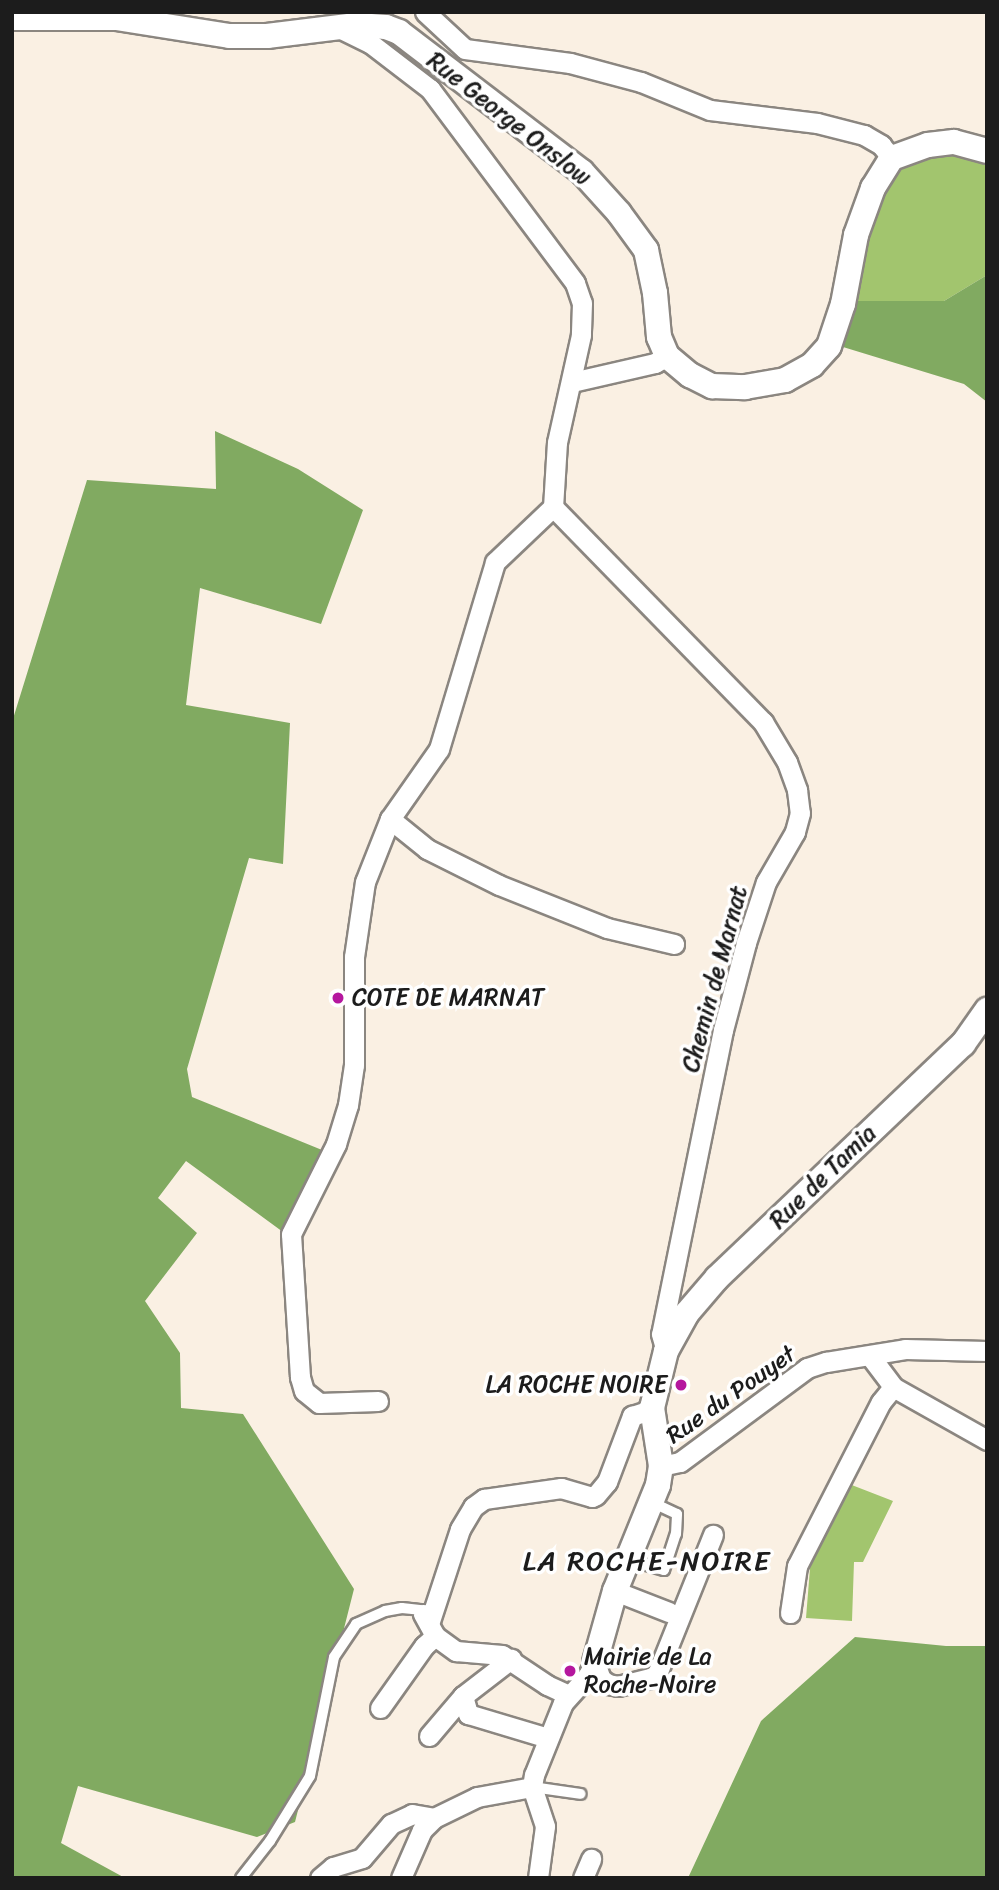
<!DOCTYPE html>
<html>
<head>
<meta charset="utf-8">
<style>
  body { margin:0 }
  #map { position:relative; width:999px; height:1890px; overflow:hidden; background:#faf0e3; font-family:Sriracha,sans-serif }
  div>[style] { position:absolute }
  .green>* { inset:0; background:#a2c56e }
  .forest>* { inset:0; background:#81aa61 }
  .roads { filter:drop-shadow(2px 0 #8b8680) drop-shadow(-2px 0 #8b8680) drop-shadow(0 2px #8b8680) drop-shadow(0 -2px #8b8680) }
  .service>* { height:10px; margin:-5px; padding:0 5px; transform-origin:5px; border-radius:5px; background:#fff }
  .minor>* { height:19px; margin:-9.5px; padding:0 9.5px; transform-origin:9.5px; border-radius:9.5px; background:#fff }
  .tertiary>* { height:24px; margin:-12px; padding:0 12px; transform-origin:12px; border-radius:12px; background:#fff }
  .dots>* { width:19px; height:19px; translate:-50% -50%; box-sizing:border-box; border:4px solid #fff; border-radius:50% }
  span { translate:-50% -50%; white-space:nowrap; text-align:center; line-height:1.15; -webkit-text-stroke:7px #fff; paint-order:stroke }
  .street-label { font-size:24px; color:#1c1c1c }
  .poi-label { font-size:24px; color:#1c1c1c }
  .left { translate:0 -50%; text-align:left }
  .right { translate:-100% -50%; text-align:right }
  .quarter-label { font-size:28px; color:#1c1c1c; letter-spacing:2px }
  .frame { position:absolute; inset:0; border:14px solid #1c1c1c; pointer-events:none }
</style>
</head>
<body>
<div id="map">
  <div class="green">
    <i style="clip-path:polygon(953px 151px,987px 166px,987px 275px,944px 301px,853px 301px,874px 203px,895px 167px,924px 156px)"></i>
    <i style="clip-path:polygon(844px 1482px,893px 1501px,863px 1562px,854px 1562px,852px 1621px,806px 1618px,811px 1556px)"></i>
  </div>
  <div class="forest">
    <i style="clip-path:polygon(987px 275px,987px 402px,964px 384px,843px 347px,853px 301px,944px 301px)"></i>
    <i style="clip-path:polygon(215px 431px,298px 469px,363px 510px,321px 624px,200px 588px,186px 705px,290px 723px,283px 864px,249px 858px,187px 1069px,192px 1097px,322px 1150px,283px 1232px,186px 1161px,158px 1198px,197px 1233px,145px 1301px,180px 1353px,181px 1408px,243px 1414px,354px 1589px,295px 1822px,257px 1837px,78px 1786px,61px 1843px,125px 1878px,12px 1878px,12px 722px,87px 480px,216px 489px)"></i>
    <i style="clip-path:polygon(855px 1637px,946px 1646px,987px 1646px,987px 1878px,688px 1878px,761px 1721px)"></i>
  </div>
  <div class="roads">
    <div class="service">
      <i style="left:629px;top:1560px;width:36px;rotate:16deg"></i>
      <i style="left:664px;top:1570px;width:38px;rotate:-72deg"></i>
      <i style="left:676px;top:1534px;width:20px;rotate:-87deg"></i>
      <i style="left:677px;top:1514px;width:29px;rotate:-155deg"></i>
      <i style="left:532px;top:1787px;width:49px;rotate:8.1deg"></i>
      <i style="left:241px;top:1878px;width:47px;rotate:-51.9deg"></i>
      <i style="left:270px;top:1841px;width:76px;rotate:-58.4deg"></i>
      <i style="left:310px;top:1776px;width:121px;rotate:-78.6deg"></i>
      <i style="left:334px;top:1657px;width:40px;rotate:-56deg"></i>
      <i style="left:356px;top:1624px;width:32px;rotate:-24deg"></i>
      <i style="left:385px;top:1611px;width:17px;rotate:-10deg"></i>
      <i style="left:402px;top:1608px;width:18px;rotate:6deg"></i>
    </div>
    <div class="minor">
      <i style="left:425px;top:12px;width:54px;rotate:42.8deg"></i>
      <i style="left:465px;top:49px;width:106px;rotate:7.6deg"></i>
      <i style="left:570px;top:63px;width:73px;rotate:15deg"></i>
      <i style="left:641px;top:82px;width:74px;rotate:22.1deg"></i>
      <i style="left:710px;top:110px;width:108px;rotate:6.9deg"></i>
      <i style="left:817px;top:123px;width:49px;rotate:14.3deg"></i>
      <i style="left:864px;top:135px;width:20px;rotate:30deg"></i>
      <i style="left:881px;top:145px;width:17px;rotate:50deg"></i>
      <i style="left:339px;top:28px;width:34px;rotate:26deg"></i>
      <i style="left:370px;top:43px;width:76px;rotate:37.5deg"></i>
      <i style="left:430px;top:89px;width:242px;rotate:53.2deg"></i>
      <i style="left:575px;top:283px;width:21px;rotate:71deg"></i>
      <i style="left:582px;top:303px;width:32px;rotate:92deg"></i>
      <i style="left:581px;top:335px;width:110px;rotate:102.6deg"></i>
      <i style="left:557px;top:442px;width:65px;rotate:93.5deg"></i>
      <i style="left:572px;top:382px;width:85px;rotate:-12.9deg"></i>
      <i style="left:655px;top:363px;width:14px;rotate:-30deg"></i>
      <i style="left:553px;top:507px;width:301px;rotate:45.7deg"></i>
      <i style="left:763px;top:722px;width:47px;rotate:59deg"></i>
      <i style="left:787px;top:762px;width:30px;rotate:70deg"></i>
      <i style="left:797px;top:790px;width:23px;rotate:83deg"></i>
      <i style="left:800px;top:813px;width:20px;rotate:105deg"></i>
      <i style="left:795px;top:832px;width:58px;rotate:120.1deg"></i>
      <i style="left:766px;top:882px;width:64px;rotate:108.2deg"></i>
      <i style="left:746px;top:943px;width:90px;rotate:104.8deg"></i>
      <i style="left:723px;top:1030px;width:310px;rotate:101.5deg"></i>
      <i style="left:661px;top:1334px;width:18px;rotate:74deg"></i>
      <i style="left:390px;top:819px;width:48px;rotate:39deg"></i>
      <i style="left:427px;top:849px;width:80px;rotate:26.6deg"></i>
      <i style="left:499px;top:885px;width:116px;rotate:21.7deg"></i>
      <i style="left:607px;top:928px;width:69px;rotate:13.4deg"></i>
      <i style="left:870px;top:1356px;width:39px;rotate:53deg"></i>
      <i style="left:893px;top:1387px;width:108px;rotate:29.4deg"></i>
      <i style="left:378px;top:1401px;width:59px;rotate:178.1deg"></i>
      <i style="left:319px;top:1403px;width:19px;rotate:-141deg"></i>
      <i style="left:304px;top:1391px;width:15px;rotate:-106deg"></i>
      <i style="left:300px;top:1377px;width:143px;rotate:-93.6deg"></i>
      <i style="left:291px;top:1234px;width:101px;rotate:-63.4deg"></i>
      <i style="left:336px;top:1144px;width:41px;rotate:-72.9deg"></i>
      <i style="left:348px;top:1105px;width:40px;rotate:-81.5deg"></i>
      <i style="left:354px;top:1065px;width:108px;rotate:-90deg"></i>
      <i style="left:354px;top:957px;width:76px;rotate:-81.7deg"></i>
      <i style="left:365px;top:882px;width:68px;rotate:-68.4deg"></i>
      <i style="left:390px;top:819px;width:85px;rotate:-55deg"></i>
      <i style="left:439px;top:749px;width:195px;rotate:-73.3deg"></i>
      <i style="left:495px;top:562px;width:80px;rotate:-43.5deg"></i>
      <i style="left:661px;top:1466px;width:19px;rotate:-12deg"></i>
      <i style="left:680px;top:1462px;width:158px;rotate:-36.5deg"></i>
      <i style="left:807px;top:1368px;width:20px;rotate:-18deg"></i>
      <i style="left:826px;top:1362px;width:80px;rotate:-9.3deg"></i>
      <i style="left:905px;top:1349px;width:82px;rotate:1.4deg"></i>
      <i style="left:615px;top:1591px;width:58px;rotate:21.3deg"></i>
      <i style="left:790px;top:1613px;width:48px;rotate:-81.5deg"></i>
      <i style="left:797px;top:1566px;width:184px;rotate:-62.9deg"></i>
      <i style="left:881px;top:1402px;width:19px;rotate:-51deg"></i>
      <i style="left:423px;top:1614px;width:25px;rotate:61deg"></i>
      <i style="left:435px;top:1636px;width:26px;rotate:36deg"></i>
      <i style="left:456px;top:1651px;width:46px;rotate:5deg"></i>
      <i style="left:502px;top:1655px;width:54px;rotate:33.7deg"></i>
      <i style="left:547px;top:1685px;width:23px;rotate:25deg"></i>
      <i style="left:429px;top:1624px;width:100px;rotate:-71.9deg"></i>
      <i style="left:460px;top:1529px;width:26px;rotate:-59deg"></i>
      <i style="left:473px;top:1507px;width:14px;rotate:-36deg"></i>
      <i style="left:484px;top:1499px;width:78px;rotate:-8.1deg"></i>
      <i style="left:561px;top:1488px;width:32px;rotate:16deg"></i>
      <i style="left:592px;top:1497px;width:4px;rotate:-27deg"></i>
      <i style="left:596px;top:1495px;width:17px;rotate:-50deg"></i>
      <i style="left:607px;top:1482px;width:71px;rotate:-69.3deg"></i>
      <i style="left:632px;top:1416px;width:16px;rotate:-18deg"></i>
      <i style="left:647px;top:1411px;width:7px;rotate:34deg"></i>
      <i style="left:595px;top:1662px;width:18px;rotate:71deg"></i>
      <i style="left:601px;top:1679px;width:9px;rotate:36deg"></i>
      <i style="left:608px;top:1684px;width:10px;rotate:11deg"></i>
      <i style="left:618px;top:1686px;width:34px;rotate:-14deg"></i>
      <i style="left:651px;top:1678px;width:7px;rotate:-34deg"></i>
      <i style="left:657px;top:1674px;width:150px;rotate:-68.1deg"></i>
      <i style="left:463px;top:1696px;width:19px;rotate:74deg"></i>
      <i style="left:468px;top:1714px;width:84px;rotate:16.7deg"></i>
      <i style="left:380px;top:1708px;width:76px;rotate:-54.6deg"></i>
      <i style="left:424px;top:1646px;width:15px;rotate:-42deg"></i>
      <i style="left:429px;top:1736px;width:52px;rotate:-49.6deg"></i>
      <i style="left:463px;top:1696px;width:61px;rotate:-37.6deg"></i>
      <i style="left:320px;top:1878px;width:17px;rotate:-40deg"></i>
      <i style="left:333px;top:1867px;width:30px;rotate:-17deg"></i>
      <i style="left:362px;top:1858px;width:45px;rotate:-49.5deg"></i>
      <i style="left:391px;top:1824px;width:23px;rotate:-25deg"></i>
      <i style="left:412px;top:1814px;width:22px;rotate:10deg"></i>
      <i style="left:401px;top:1878px;width:52px;rotate:-66.4deg"></i>
      <i style="left:422px;top:1830px;width:17px;rotate:-45deg"></i>
      <i style="left:434px;top:1818px;width:48px;rotate:-26deg"></i>
      <i style="left:477px;top:1797px;width:56px;rotate:-10.3deg"></i>
      <i style="left:538px;top:1878px;width:52px;rotate:-82.3deg"></i>
      <i style="left:545px;top:1826px;width:41px;rotate:-108.4deg"></i>
      <i style="left:532px;top:1787px;width:12px;rotate:-81deg"></i>
      <i style="left:534px;top:1775px;width:78px;rotate:-68.1deg"></i>
      <i style="left:563px;top:1703px;width:38px;rotate:-48deg"></i>
      <i style="left:588px;top:1675px;width:15px;rotate:-62deg"></i>
      <i style="left:583px;top:1878px;width:21px;rotate:-67deg"></i>
    </div>
    <div class="tertiary">
      <i style="left:12px;top:18px;width:104px"></i>
      <i style="left:116px;top:18px;width:115px;rotate:9deg"></i>
      <i style="left:230px;top:36px;width:37px"></i>
      <i style="left:267px;top:36px;width:90px;rotate:-7deg"></i>
      <i style="left:356px;top:25px;width:30px;rotate:4deg"></i>
      <i style="left:386px;top:27px;width:14px;rotate:21deg"></i>
      <i style="left:399px;top:32px;width:230px;rotate:37.4deg"></i>
      <i style="left:582px;top:172px;width:55px;rotate:47.9deg"></i>
      <i style="left:619px;top:213px;width:46px;rotate:53.9deg"></i>
      <i style="left:646px;top:250px;width:44px;rotate:78.2deg"></i>
      <i style="left:655px;top:293px;width:44px;rotate:84.8deg"></i>
      <i style="left:659px;top:337px;width:21px;rotate:67deg"></i>
      <i style="left:667px;top:356px;width:30px;rotate:40deg"></i>
      <i style="left:690px;top:375px;width:25px;rotate:27deg"></i>
      <i style="left:712px;top:386px;width:33px;rotate:2deg"></i>
      <i style="left:745px;top:387px;width:41px;rotate:-9.9deg"></i>
      <i style="left:785px;top:380px;width:31px;rotate:-29deg"></i>
      <i style="left:812px;top:365px;width:25px;rotate:-48deg"></i>
      <i style="left:829px;top:346px;width:44px;rotate:-71.6deg"></i>
      <i style="left:843px;top:304px;width:70px;rotate:-79.3deg"></i>
      <i style="left:856px;top:235px;width:50px;rotate:-70.1deg"></i>
      <i style="left:873px;top:188px;width:36px;rotate:-58deg"></i>
      <i style="left:892px;top:158px;width:38px;rotate:-20deg"></i>
      <i style="left:928px;top:145px;width:26px;rotate:-7deg"></i>
      <i style="left:954px;top:142px;width:34px;rotate:15deg"></i>
      <i style="left:595px;top:1662px;width:74px;rotate:-74.3deg"></i>
      <i style="left:615px;top:1591px;width:114px;rotate:-67.9deg"></i>
      <i style="left:658px;top:1485px;width:19px;rotate:-81deg"></i>
      <i style="left:661px;top:1466px;width:59px;rotate:-98.8deg"></i>
      <i style="left:652px;top:1408px;width:59px;rotate:-76.2deg"></i>
      <i style="left:666px;top:1351px;width:43px;rotate:-61.1deg"></i>
      <i style="left:687px;top:1313px;width:46px;rotate:-49.4deg"></i>
      <i style="left:717px;top:1278px;width:340px;rotate:-43.6deg"></i>
      <i style="left:963px;top:1044px;width:42px;rotate:-54.8deg"></i>
    </div>
  </div>
  <div class="dots">
    <i style="left:338px;top:998px;background:#b5179e"></i>
    <i style="left:681px;top:1385px;background:#b5179e"></i>
    <i style="left:570px;top:1671px;background:#b5179e"></i>
  </div>
  <div class="street-label">
    <span style="left:509px;top:119px;rotate:38deg">Rue George Onslow</span>
    <span style="left:715px;top:979px;rotate:-75deg">Chemin de Marnat</span>
    <span style="left:823px;top:1177px;rotate:-44deg">Rue de Tamia</span>
    <span style="left:731px;top:1395px;rotate:-35deg">Rue du Pouyet</span>
  </div>
  <div class="poi-label">
    <span class="left" style="left:352px;top:998px">COTE DE MARNAT</span>
    <span class="right" style="left:667px;top:1385px">LA ROCHE NOIRE</span>
    <span class="left" style="left:584px;top:1671px">Mairie de La<br>Roche-Noire</span>
  </div>
  <div class="quarter-label">
    <span style="left:647px;top:1561px">LA ROCHE-NOIRE</span>
  </div>
  <div class="frame"></div>
</div>
</body>
</html>
